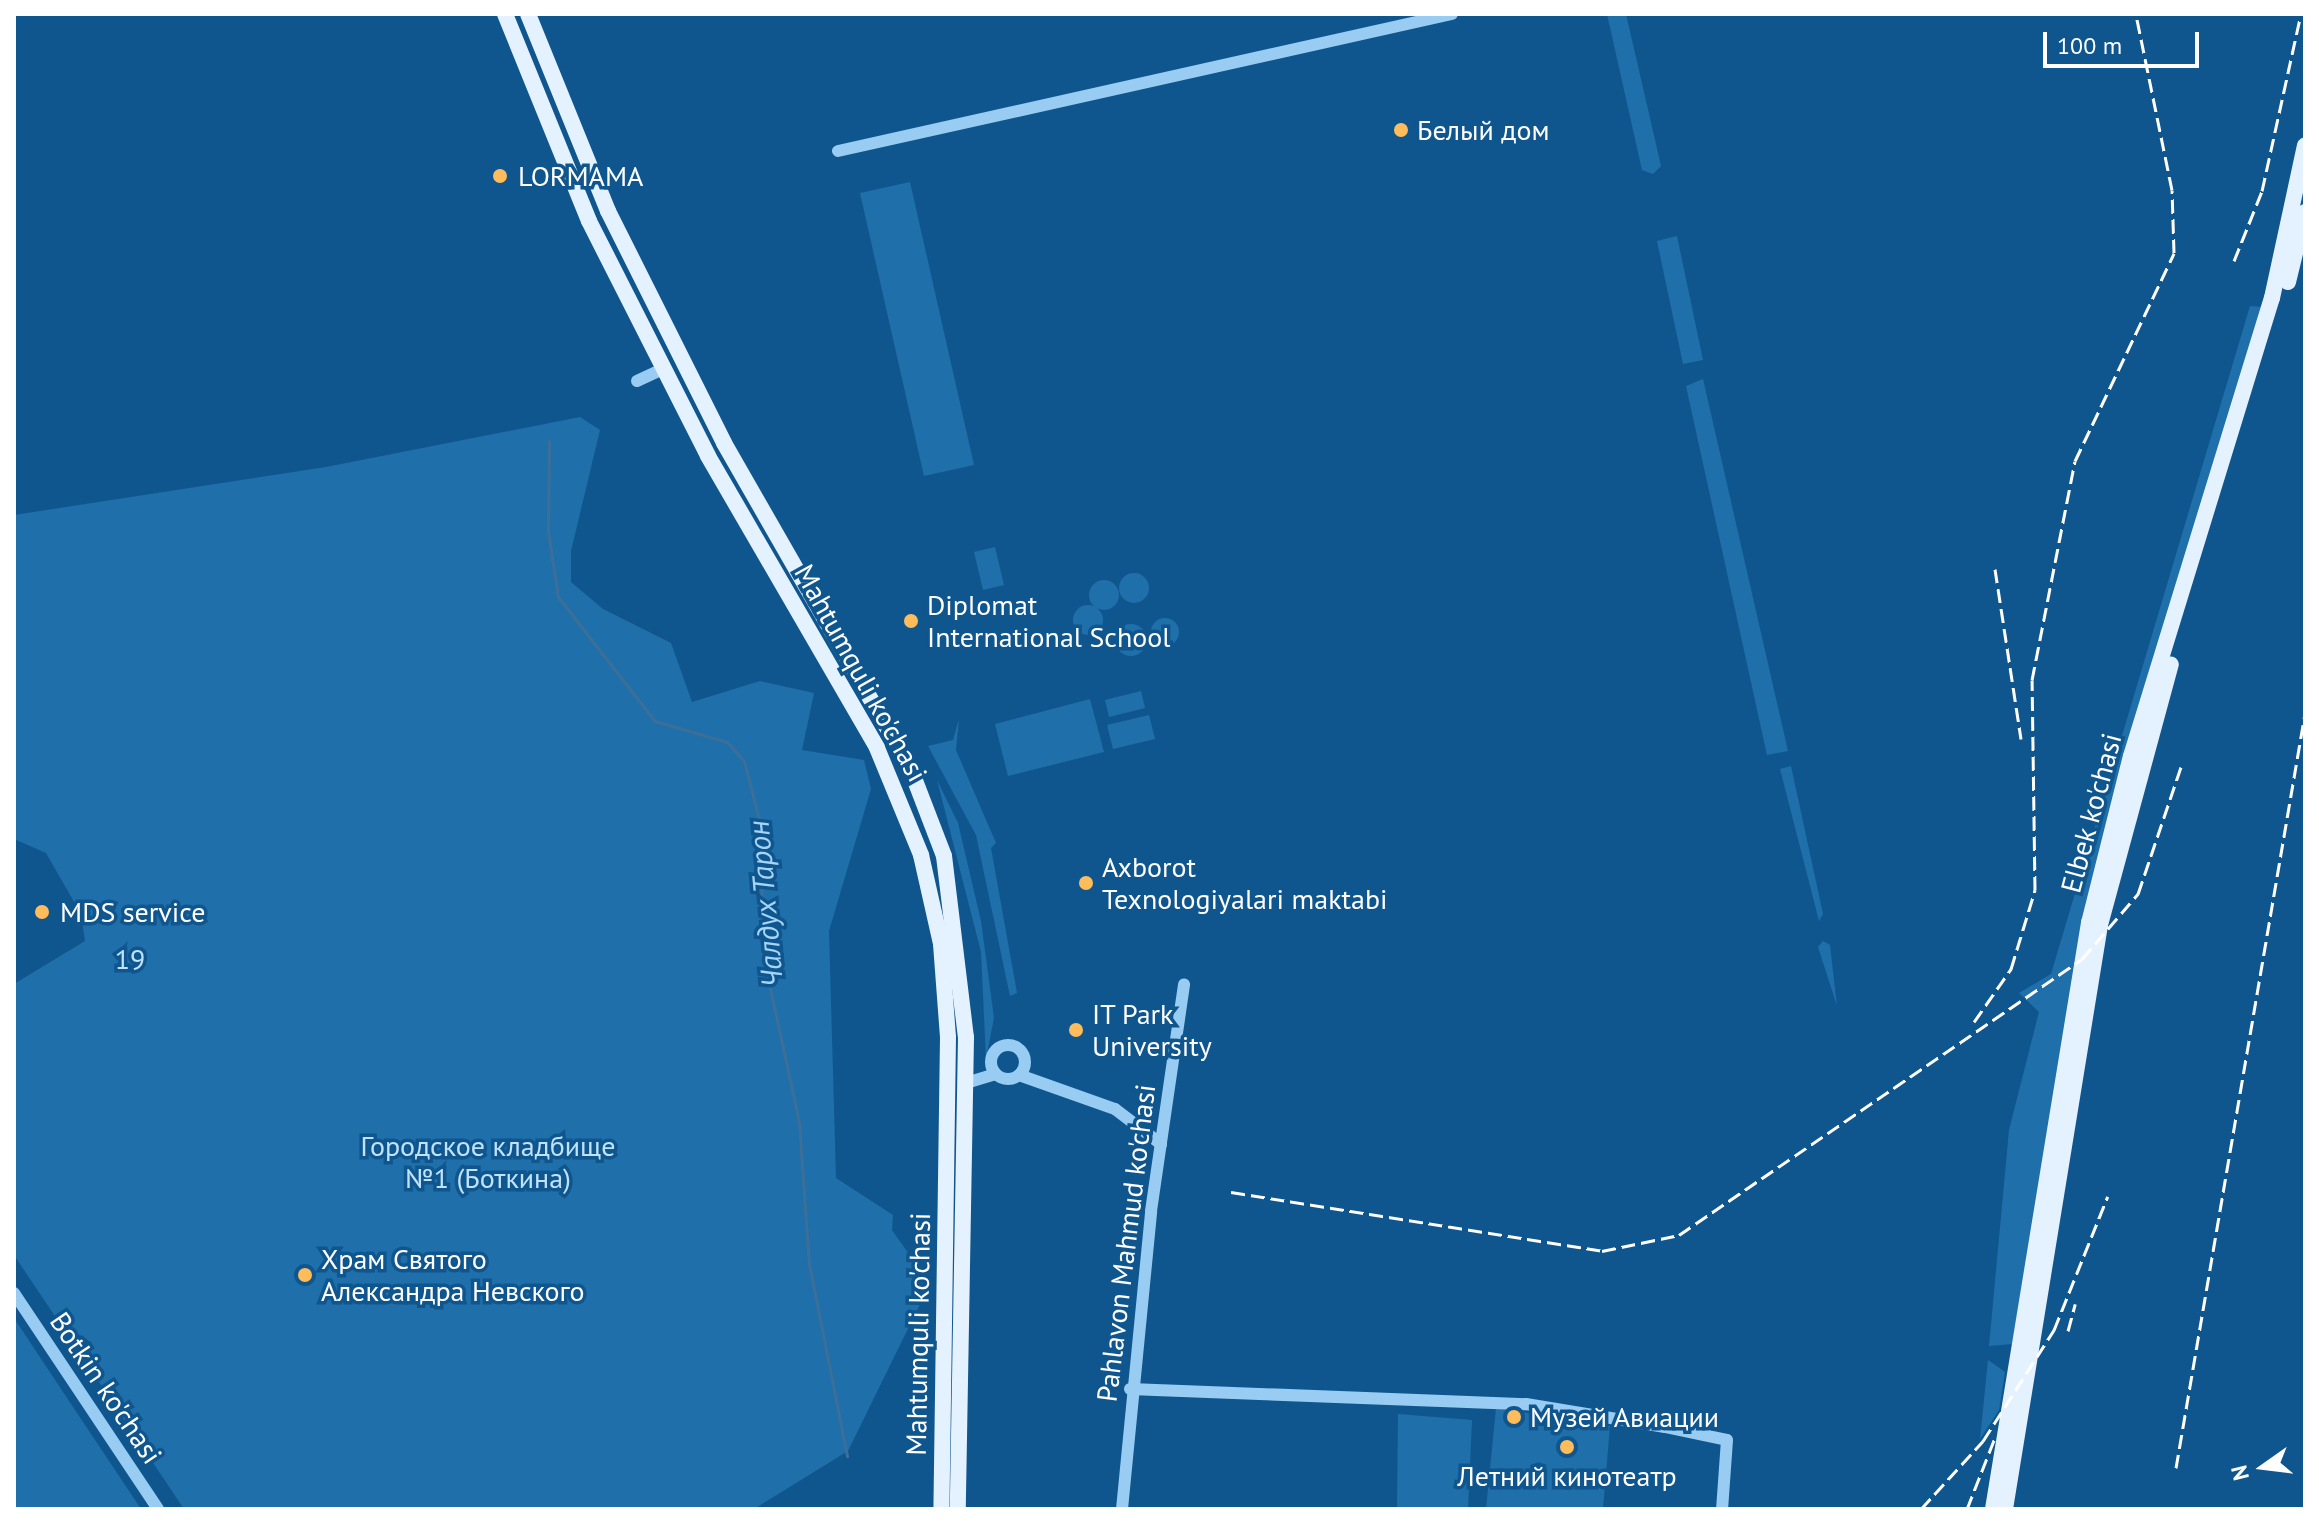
<!DOCTYPE html>
<html>
<head>
<meta charset="utf-8">
<style>
  body { margin:0 }
  #map { position:relative; width:2319px; height:1523px; overflow:hidden; background:#10568e; font-family:"PT Sans",sans-serif }
  div>[style] { position:absolute }
  .green>* { inset:0; background:#1f6fab }
  .round { border-radius:50% }
  .stream>* { height:3px; margin:-1.5px; padding:0 1.5px; transform-origin:1.5px; border-radius:1.5px; background:#3c6f98 }
  .minor>* { height:12px; margin:-6px; padding:0 6px; transform-origin:6px; border-radius:6px; background:#99ccf2 }
  .minor>.ring { margin:-6px; padding:0; box-sizing:content-box; background:none; border:12px solid #99ccf2; border-radius:50% }
  .major>* { height:16px; margin:-8px; padding:0 8px; transform-origin:8px; border-radius:8px; background:#e4f2ff }
  .rail>* { height:3px; margin-top:-1.5px; transform-origin:0; background:repeating-linear-gradient(90deg,#fff 0 14px,transparent 0 20px) }
  .dots>* { width:22px; height:22px; translate:-50% -50%; box-sizing:border-box; border:4px solid #10568e; border-radius:50% }
  span { translate:-50% -50%; white-space:nowrap; text-align:center; line-height:1.15; -webkit-text-stroke:7px #10568e; paint-order:stroke }
  .poi-label { font-size:28px; color:#fff }
  .left { translate:0 -50%; text-align:left }
  .street-label { font-size:28px; color:#fff }
  .park-label { font-size:28px; color:#c0e3fd }
  .water-label { font-size:30px; color:#a5d6f9; font-style:italic }
  .frame { position:absolute; inset:0; border:16px solid #fff; pointer-events:none }
  .north { position:absolute; left:2223px; top:1427px; width:80px; height:80px; -webkit-text-stroke:6px #10568e; paint-order:stroke; rotate:256deg; font-size:22px; font-weight:700; line-height:32px; text-align:center; color:#fff }
  .north::after { content:''; display:block; margin:auto; width:28px; height:36px; background:#fff; clip-path:polygon(50% 0,100% 100%,50% 72%,0 100%) }
  .scale { position:absolute; left:2043px; top:32px; width:156px; height:36px; box-sizing:border-box; border:4px solid #fff; border-top:0; padding-left:10px; font-size:24px; line-height:28px; white-space:nowrap; color:#fff; -webkit-text-stroke:6px #10568e; paint-order:stroke }
</style>
</head>
<body>
<div id="map">
  <div class="green">
    <i style="clip-path:polygon(1607px 14px,1626px 14px,1661px 166px,1653px 174px,1642px 170px)"></i>
    <i style="clip-path:polygon(910px 182px,974px 465px,924px 476px,860px 193px)"></i>
    <i style="clip-path:polygon(1677px 236px,1703px 360px,1683px 364px,1657px 241px)"></i>
    <i style="clip-path:polygon(2250px 306px,2263px 307px,2081px 932px,2012px 1344px,1989px 1346px,2009px 1130px,2039px 1012px,2019px 993px,2051px 974px)"></i>
    <i style="clip-path:polygon(1703px 379px,1788px 751px,1767px 755px,1686px 386px)"></i>
    <i style="clip-path:polygon(580px 417px,600px 430px,571px 551px,571px 582px,603px 609px,671px 643px,692px 702px,760px 681px,814px 693px,802px 750px,864px 760px,871px 789px,829px 931px,836px 1178px,893px 1215px,892px 1230px,923px 1274px,925px 1294px,848px 1451px,754px 1509px,184px 1509px,14px 1255px,14px 984px,85px 941px,81px 914px,46px 853px,14px 839px,14px 515px,326px 467px)"></i>
    <i style="clip-path:polygon(995px 547px,1004px 585px,983px 590px,974px 552px)"></i>
    <i class="round" style="left:1119px;top:573px;width:30px;height:30px"></i>
    <i class="round" style="left:1089px;top:580px;width:30px;height:30px"></i>
    <i class="round" style="left:1073px;top:605px;width:30px;height:30px"></i>
    <i class="round" style="left:1151px;top:618px;width:28px;height:28px"></i>
    <i class="round" style="left:1115px;top:624px;width:32px;height:32px"></i>
    <i style="clip-path:polygon(1141px 691px,1145px 708px,1109px 717px,1105px 700px)"></i>
    <i style="clip-path:polygon(1090px 699px,1104px 752px,1008px 776px,995px 724px)"></i>
    <i style="clip-path:polygon(1149px 715px,1155px 739px,1113px 749px,1107px 725px)"></i>
    <i style="clip-path:polygon(959px 719px,956px 750px,996px 843px,991px 848px,1017px 993px,1010px 996px,976px 835px,928px 746px,953px 740px)"></i>
    <i style="clip-path:polygon(1791px 766px,1823px 914px,1819px 921px,1780px 769px)"></i>
    <i style="clip-path:polygon(937px 780px,958px 823px,981px 921px,994px 1018px,986px 1059px,981px 952px)"></i>
    <i style="clip-path:polygon(1823px 941px,1830px 945px,1837px 1006px,1818px 947px)"></i>
    <i style="clip-path:polygon(14px 1318px,73px 1407px,141px 1509px,14px 1509px)"></i>
    <i style="clip-path:polygon(1988px 1360px,2005px 1372px,1999px 1410px,1980px 1439px)"></i>
    <i style="clip-path:polygon(1496px 1408px,1610px 1426px,1603px 1509px,1486px 1509px)"></i>
    <i style="clip-path:polygon(1398px 1414px,1472px 1420px,1468px 1509px,1397px 1509px)"></i>
  </div>
  <div class="stream">
    <i style="left:549px;top:441px;width:90px;rotate:90.6deg"></i>
    <i style="left:548px;top:531px;width:67px;rotate:81.4deg"></i>
    <i style="left:558px;top:597px;width:157px;rotate:52deg"></i>
    <i style="left:655px;top:721px;width:75px;rotate:16.3deg"></i>
    <i style="left:727px;top:742px;width:25px;rotate:48deg"></i>
    <i style="left:744px;top:761px;width:68px;rotate:75.6deg"></i>
    <i style="left:761px;top:827px;width:124px;rotate:89.5deg"></i>
    <i style="left:762px;top:951px;width:175px;rotate:77.8deg"></i>
    <i style="left:799px;top:1122px;width:142px;rotate:86deg"></i>
    <i style="left:809px;top:1264px;width:196px;rotate:78.8deg"></i>
  </div>
  <div class="minor">
    <i style="left:838px;top:151px;width:629px;rotate:-12.58deg"></i>
    <i style="left:637px;top:381px;width:29px;rotate:-25deg"></i>
    <i class="ring" style="left:991px;top:1045px;width:22px;height:22px"></i>
    <i style="left:1019px;top:1075px;width:102px;rotate:19.5deg"></i>
    <i style="left:1115px;top:1109px;width:58px;rotate:37.3deg"></i>
    <i style="left:966px;top:1083px;width:31px;rotate:-17deg"></i>
    <i style="left:14px;top:1293px;width:260px;rotate:56.3deg"></i>
    <i style="left:1130px;top:1389px;width:396px;rotate:2.2deg"></i>
    <i style="left:1526px;top:1404px;width:141px;rotate:9.4deg"></i>
    <i style="left:1665px;top:1427px;width:63px;rotate:11.8deg"></i>
    <i style="left:1727px;top:1440px;width:69px;rotate:94.1deg"></i>
    <i style="left:1122px;top:1509px;width:299px;rotate:-84.4deg"></i>
    <i style="left:1151px;top:1211px;width:229px;rotate:-81.7deg"></i>
  </div>
  <div class="major">
    <i style="left:505px;top:14px;width:223px;rotate:67.9deg"></i>
    <i style="left:589px;top:221px;width:263px;rotate:63.1deg"></i>
    <i style="left:708px;top:456px;width:337px;rotate:59.9deg"></i>
    <i style="left:877px;top:748px;width:116px;rotate:67.6deg"></i>
    <i style="left:921px;top:855px;width:91px;rotate:77.3deg"></i>
    <i style="left:941px;top:944px;width:93px;rotate:85.7deg"></i>
    <i style="left:948px;top:1037px;width:472px;rotate:90.8deg"></i>
    <i style="left:528px;top:14px;width:213px;rotate:67.9deg"></i>
    <i style="left:608px;top:211px;width:259px;rotate:63.4deg"></i>
    <i style="left:724px;top:443px;width:377px;rotate:60.2deg"></i>
    <i style="left:911px;top:770px;width:92px;rotate:69deg"></i>
    <i style="left:944px;top:856px;width:182px;rotate:83.1deg"></i>
    <i style="left:966px;top:1037px;width:472px;rotate:91deg"></i>
    <i style="left:2288px;top:282px;width:72px;rotate:-76.3deg"></i>
    <i style="left:1993px;top:1509px;width:594px;rotate:-80.7deg"></i>
    <i style="left:2089px;top:923px;width:172px;rotate:-75.9deg"></i>
    <i style="left:2131px;top:756px;width:479px;rotate:-72.9deg"></i>
    <i style="left:2272px;top:298px;width:156px;rotate:-77.8deg"></i>
    <i style="left:2005px;top:1509px;width:592px;rotate:-80.76deg"></i>
    <i style="left:2100px;top:925px;width:270px;rotate:-74.8deg"></i>
  </div>
  <div class="rail">
    <i style="left:2234px;top:261px;width:75px;rotate:-68.2deg"></i>
    <i style="left:2262px;top:191px;width:181px;rotate:-77.6deg"></i>
    <i style="left:1995px;top:569px;width:172px;rotate:81.3deg"></i>
    <i style="left:1974px;top:1022px;width:65px;rotate:-55.1deg"></i>
    <i style="left:2011px;top:969px;width:83px;rotate:-73.1deg"></i>
    <i style="left:2035px;top:890px;width:210px;rotate:-90.8deg"></i>
    <i style="left:2032px;top:680px;width:223px;rotate:-78.9deg"></i>
    <i style="left:2075px;top:461px;width:230px;rotate:-64.5deg"></i>
    <i style="left:2174px;top:253px;width:63px;rotate:-91.8deg"></i>
    <i style="left:2172px;top:190px;width:180px;rotate:-101.6deg"></i>
    <i style="left:1231px;top:1192px;width:376px;rotate:9deg"></i>
    <i style="left:1602px;top:1251px;width:79px;rotate:-11.7deg"></i>
    <i style="left:1679px;top:1235px;width:488px;rotate:-34.4deg"></i>
    <i style="left:2082px;top:959px;width:86px;rotate:-49.3deg"></i>
    <i style="left:2138px;top:894px;width:134px;rotate:-71.3deg"></i>
    <i style="left:2068px;top:1331px;width:28px;rotate:-75deg"></i>
    <i style="left:2176px;top:1468px;width:766px;rotate:-80.3deg"></i>
    <i style="left:1921px;top:1509px;width:92px;rotate:-47.6deg"></i>
    <i style="left:1983px;top:1441px;width:132px;rotate:-57.4deg"></i>
    <i style="left:2054px;top:1330px;width:144px;rotate:-68.1deg"></i>
    <i style="left:1967px;top:1509px;width:79px;rotate:-68.6deg"></i>
  </div>
  <div class="dots">
    <i style="left:1401px;top:130px;background:#ffbc5a"></i>
    <i style="left:500px;top:176px;background:#ffbc5a"></i>
    <i style="left:911px;top:621px;background:#ffbc5a"></i>
    <i style="left:1086px;top:883px;background:#ffbc5a"></i>
    <i style="left:42px;top:912px;background:#ffbc5a"></i>
    <i style="left:1076px;top:1030px;background:#ffbc5a"></i>
    <i style="left:305px;top:1275px;background:#ffbc5a"></i>
    <i style="left:1514px;top:1417px;background:#ffbc5a"></i>
    <i style="left:1567px;top:1447px;background:#ffbc5a"></i>
  </div>
  <div class="poi-label">
    <span class="left" style="left:1417px;top:130px">Белый дом</span>
    <span class="left" style="left:518px;top:176px">LORMAMA</span>
    <span class="left" style="left:927px;top:621px">Diplomat<br>International School</span>
    <span class="left" style="left:1102px;top:883px">Axborot<br>Texnologiyalari maktabi</span>
    <span class="left" style="left:60px;top:912px">MDS service</span>
    <span class="left" style="left:1092px;top:1030px">IT Park<br>University</span>
    <span class="left" style="left:321px;top:1275px">Храм Святого<br>Александра Невского</span>
    <span class="left" style="left:1530px;top:1417px">Музей Авиации</span>
    <span style="left:1567px;top:1476px">Летний кинотеатр</span>
  </div>
  <div class="street-label">
    <span style="left:861px;top:673px;rotate:61deg">Mahtumquli ko'chasi</span>
    <span style="left:2091px;top:813px;rotate:-75deg">Elbek ko'chasi</span>
    <span style="left:1126px;top:1243px;rotate:-83deg">Pahlavon Mahmud ko'chasi</span>
    <span style="left:918px;top:1334px;rotate:-89deg">Mahtumquli ko'chasi</span>
    <span style="left:106px;top:1388px;rotate:56deg">Botkin ko'chasi</span>
  </div>
  <div class="park-label">
    <span style="left:130px;top:959px">19</span>
    <span style="left:488px;top:1162px">Городское кладбище<br>№1 (Боткина)</span>
  </div>
  <div class="water-label">
    <span style="left:765px;top:904px;rotate:-95deg">Чалдух Тарон</span>
  </div>
  <div class="frame"></div>
  <div class="north">N</div>
  <div class="scale">100 m</div>
</div>
</body>
</html>
